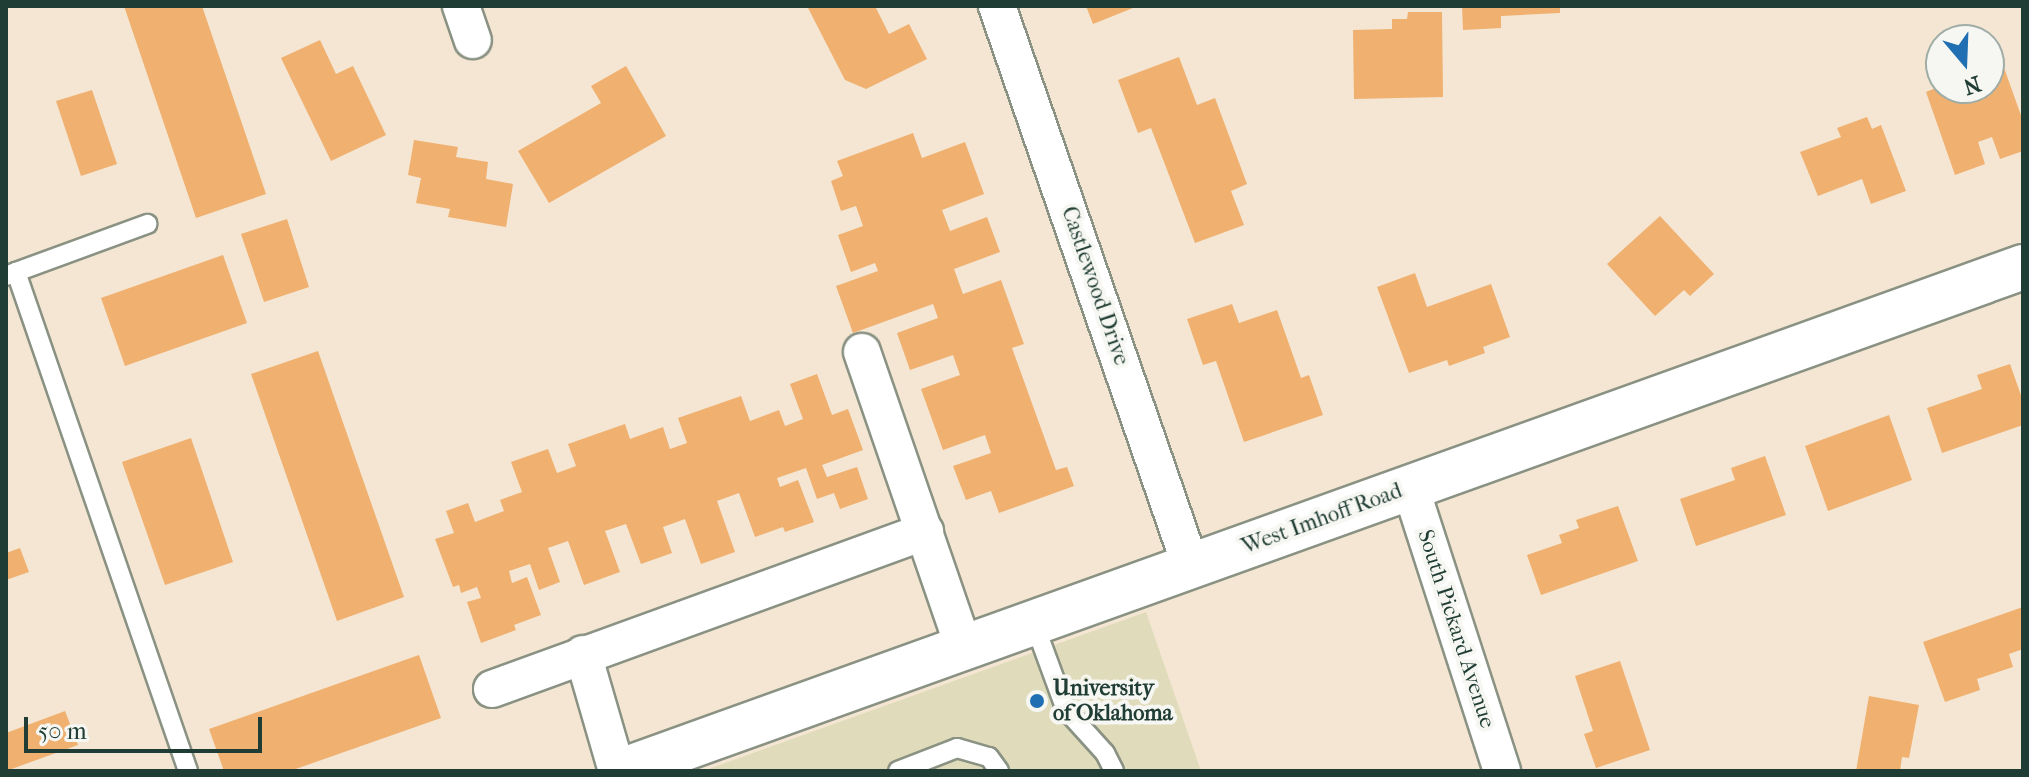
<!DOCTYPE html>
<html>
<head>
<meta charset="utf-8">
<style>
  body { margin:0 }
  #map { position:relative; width:2029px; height:777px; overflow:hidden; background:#f4e6d2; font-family:"IM FELL French Canon",serif }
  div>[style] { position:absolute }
  .built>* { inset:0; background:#e0dcbb }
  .building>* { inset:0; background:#efb070 }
  .roads { filter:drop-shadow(2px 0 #8a9283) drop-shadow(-2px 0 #8a9283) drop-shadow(0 2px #8a9283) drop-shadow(0 -2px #8a9283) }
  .lane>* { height:18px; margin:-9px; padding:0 9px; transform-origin:9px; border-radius:9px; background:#fff }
  .street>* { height:36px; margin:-18px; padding:0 18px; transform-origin:18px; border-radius:18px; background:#fff }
  .secondary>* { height:44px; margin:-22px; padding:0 22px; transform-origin:22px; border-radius:22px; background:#fff }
  .dots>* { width:22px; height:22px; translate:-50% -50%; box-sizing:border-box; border:4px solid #f6f6f2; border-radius:50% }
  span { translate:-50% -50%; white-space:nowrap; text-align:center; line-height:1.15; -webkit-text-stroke:8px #f6f6f2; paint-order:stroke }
  .street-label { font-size:22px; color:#1f3d34 }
  .poi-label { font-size:22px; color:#1f3d34; font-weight:700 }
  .left { translate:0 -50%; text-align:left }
  .frame { position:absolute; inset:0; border:8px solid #1f3d34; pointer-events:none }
  .north { position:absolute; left:1925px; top:24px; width:80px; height:80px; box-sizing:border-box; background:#f6f6f2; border:2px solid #a0aca6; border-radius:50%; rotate:161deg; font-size:22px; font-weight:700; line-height:32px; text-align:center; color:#1f3d34 }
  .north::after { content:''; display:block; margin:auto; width:28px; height:36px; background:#1f6fb2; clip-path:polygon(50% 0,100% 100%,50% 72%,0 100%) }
  .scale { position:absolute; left:24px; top:717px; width:238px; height:36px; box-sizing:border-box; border:4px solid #1f3d34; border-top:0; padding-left:10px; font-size:24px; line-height:28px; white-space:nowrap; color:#1f3d34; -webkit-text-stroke:6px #f6f6f2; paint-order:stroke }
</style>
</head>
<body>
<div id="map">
  <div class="built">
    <i style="clip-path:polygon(1146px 612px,1201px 771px,703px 771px)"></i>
  </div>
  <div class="building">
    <i style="clip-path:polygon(124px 6px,202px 6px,266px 194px,196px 218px)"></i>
    <i style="clip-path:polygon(807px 6px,875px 6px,889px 34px,909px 24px,927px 59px,866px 89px,845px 80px)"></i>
    <i style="clip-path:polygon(1086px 6px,1138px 6px,1093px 24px)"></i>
    <i style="clip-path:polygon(1462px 6px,1560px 6px,1560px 13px,1501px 16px,1501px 28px,1463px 30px)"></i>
    <i style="clip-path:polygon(1408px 12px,1442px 12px,1443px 97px,1354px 99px,1353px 30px,1392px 29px,1392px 19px,1407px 19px)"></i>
    <i style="clip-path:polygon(320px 40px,336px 74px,353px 66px,386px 135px,331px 161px,281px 58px)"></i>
    <i style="clip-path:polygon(1179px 57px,1197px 105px,1215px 98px,1247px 184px,1231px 191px,1244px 225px,1195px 243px,1151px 128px,1138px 133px,1118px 80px)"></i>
    <i style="clip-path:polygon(2003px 65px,2023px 121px,2023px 151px,2000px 159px,1992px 137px,1978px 142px,1985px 164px,1955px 175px,1926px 92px,1941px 86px,1989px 88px,1989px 69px)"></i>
    <i style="clip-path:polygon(626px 66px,666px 136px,549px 203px,518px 151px,601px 103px,591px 86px)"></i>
    <i style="clip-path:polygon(92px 90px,117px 164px,81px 176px,56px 101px)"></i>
    <i style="clip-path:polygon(1867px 117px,1872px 129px,1881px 125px,1906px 191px,1871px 204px,1862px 179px,1818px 196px,1800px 152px,1841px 137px,1837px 128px)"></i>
    <i style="clip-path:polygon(913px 133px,922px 158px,965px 142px,984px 194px,942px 210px,950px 231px,987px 217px,1000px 252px,954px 269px,963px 294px,1001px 280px,1024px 344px,1012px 348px,1056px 470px,1067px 467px,1074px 486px,999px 513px,991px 491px,966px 500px,953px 466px,991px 453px,985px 435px,943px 450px,921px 389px,960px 375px,953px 355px,910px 370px,897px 333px,938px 318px,933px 304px,853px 333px,836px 286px,878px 271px,875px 263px,851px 272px,838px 235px,863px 226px,856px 206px,841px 211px,831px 181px,843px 176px,837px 161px)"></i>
    <i style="clip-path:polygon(414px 140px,458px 147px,456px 157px,488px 162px,486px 179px,513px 184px,506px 227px,448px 217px,450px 209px,416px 203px,421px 178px,408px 175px)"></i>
    <i style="clip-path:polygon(1660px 216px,1714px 274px,1690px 296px,1684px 290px,1655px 316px,1607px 264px)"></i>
    <i style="clip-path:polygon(287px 219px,309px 287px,264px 302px,241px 234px)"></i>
    <i style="clip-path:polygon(223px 255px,247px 323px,125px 366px,101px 298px)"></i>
    <i style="clip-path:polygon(1415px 273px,1427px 307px,1491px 284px,1510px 337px,1483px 347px,1485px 353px,1449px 366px,1447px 360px,1409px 373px,1377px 287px)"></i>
    <i style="clip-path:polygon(1232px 304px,1239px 323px,1277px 310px,1301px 378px,1309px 375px,1323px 415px,1244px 442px,1216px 361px,1203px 365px,1187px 319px)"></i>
    <i style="clip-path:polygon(318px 351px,404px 597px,337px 621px,251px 374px)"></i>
    <i style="clip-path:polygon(2010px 364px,2023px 401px,2023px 425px,1942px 453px,1927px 408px,1982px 389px,1977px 375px)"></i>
    <i style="clip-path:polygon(817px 374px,832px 415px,848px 409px,863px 450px,822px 465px,827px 477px,857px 467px,868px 499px,840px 509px,834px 493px,817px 499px,806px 468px,777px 478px,780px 487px,798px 480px,814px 522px,785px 532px,783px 527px,755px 537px,739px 493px,717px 501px,735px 552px,701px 564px,685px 519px,663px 527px,672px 553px,641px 564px,626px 524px,605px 531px,620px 572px,584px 585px,568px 541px,548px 548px,560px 582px,539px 590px,530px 564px,509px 571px,512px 583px,527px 577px,541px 615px,514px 625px,516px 630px,481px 643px,467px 602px,481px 598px,477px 587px,461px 593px,459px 585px,453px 587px,435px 539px,454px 533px,446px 511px,468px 503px,475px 522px,504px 511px,500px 500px,522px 492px,511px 462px,548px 449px,557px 473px,576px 466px,568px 444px,625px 424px,630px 439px,663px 427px,670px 449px,687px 443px,678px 418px,741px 396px,750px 421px,779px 410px,785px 426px,803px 419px,790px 384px)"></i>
    <i style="clip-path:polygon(1889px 415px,1912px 480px,1828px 511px,1805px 446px)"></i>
    <i style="clip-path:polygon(191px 438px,233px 562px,165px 585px,122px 462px)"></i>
    <i style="clip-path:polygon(1765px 456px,1786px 515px,1696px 546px,1680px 499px,1735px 480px,1731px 468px)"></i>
    <i style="clip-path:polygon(1618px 506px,1638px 561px,1541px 595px,1527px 555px,1562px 543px,1559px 535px,1579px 528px,1576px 520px)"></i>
    <i style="clip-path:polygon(20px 548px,29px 572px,6px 580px,6px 553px)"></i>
    <i style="clip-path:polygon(2023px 607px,2023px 649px,2009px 654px,2013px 667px,1977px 679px,1980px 690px,1945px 702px,1923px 642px)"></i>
    <i style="clip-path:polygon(419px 655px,441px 718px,290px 771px,224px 771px,209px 729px)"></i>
    <i style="clip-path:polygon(1620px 661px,1650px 750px,1596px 768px,1584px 734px,1593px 731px,1575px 676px)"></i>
    <i style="clip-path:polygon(1869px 696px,1919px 705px,1909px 758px,1902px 757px,1900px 771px,1856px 771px)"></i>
    <i style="clip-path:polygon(65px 711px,78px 745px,6px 771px,6px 733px)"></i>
  </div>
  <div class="roads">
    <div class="lane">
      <i style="left:16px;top:272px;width:140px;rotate:-20.1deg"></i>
      <i style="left:6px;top:276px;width:11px;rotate:-22deg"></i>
      <i style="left:16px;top:272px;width:528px;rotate:70.98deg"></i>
      <i style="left:1034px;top:623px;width:93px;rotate:69.8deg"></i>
      <i style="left:1066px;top:710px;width:58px;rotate:47.8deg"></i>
      <i style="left:1105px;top:753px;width:20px;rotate:63deg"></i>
      <i style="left:898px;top:771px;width:63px;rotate:-21.3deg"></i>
      <i style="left:957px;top:748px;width:33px;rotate:16deg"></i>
      <i style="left:989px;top:757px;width:17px;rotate:54deg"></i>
    </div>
    <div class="street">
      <i style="left:461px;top:6px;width:36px;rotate:71deg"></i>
      <i style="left:997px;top:6px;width:594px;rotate:70.92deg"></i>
      <i style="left:862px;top:352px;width:313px;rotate:71deg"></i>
      <i style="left:1410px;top:486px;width:299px;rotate:72.1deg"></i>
      <i style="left:583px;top:654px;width:122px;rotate:73.8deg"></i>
      <i style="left:492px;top:689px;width:461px;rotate:-20deg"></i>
    </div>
    <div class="secondary">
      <i style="left:621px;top:771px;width:1490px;rotate:-19.77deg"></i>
    </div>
  </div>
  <div class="dots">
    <i style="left:1037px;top:701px;background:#1f6fb2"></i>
  </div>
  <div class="street-label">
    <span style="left:1095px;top:286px;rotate:71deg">Castlewood Drive</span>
    <span style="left:1322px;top:519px;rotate:-20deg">West Imhoff Road</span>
    <span style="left:1456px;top:629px;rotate:72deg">South Pickard Avenue</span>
  </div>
  <div class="poi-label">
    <span class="left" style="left:1053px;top:701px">University<br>of Oklahoma</span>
  </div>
  <div class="frame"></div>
  <div class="north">N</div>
  <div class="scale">50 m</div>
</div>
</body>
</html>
